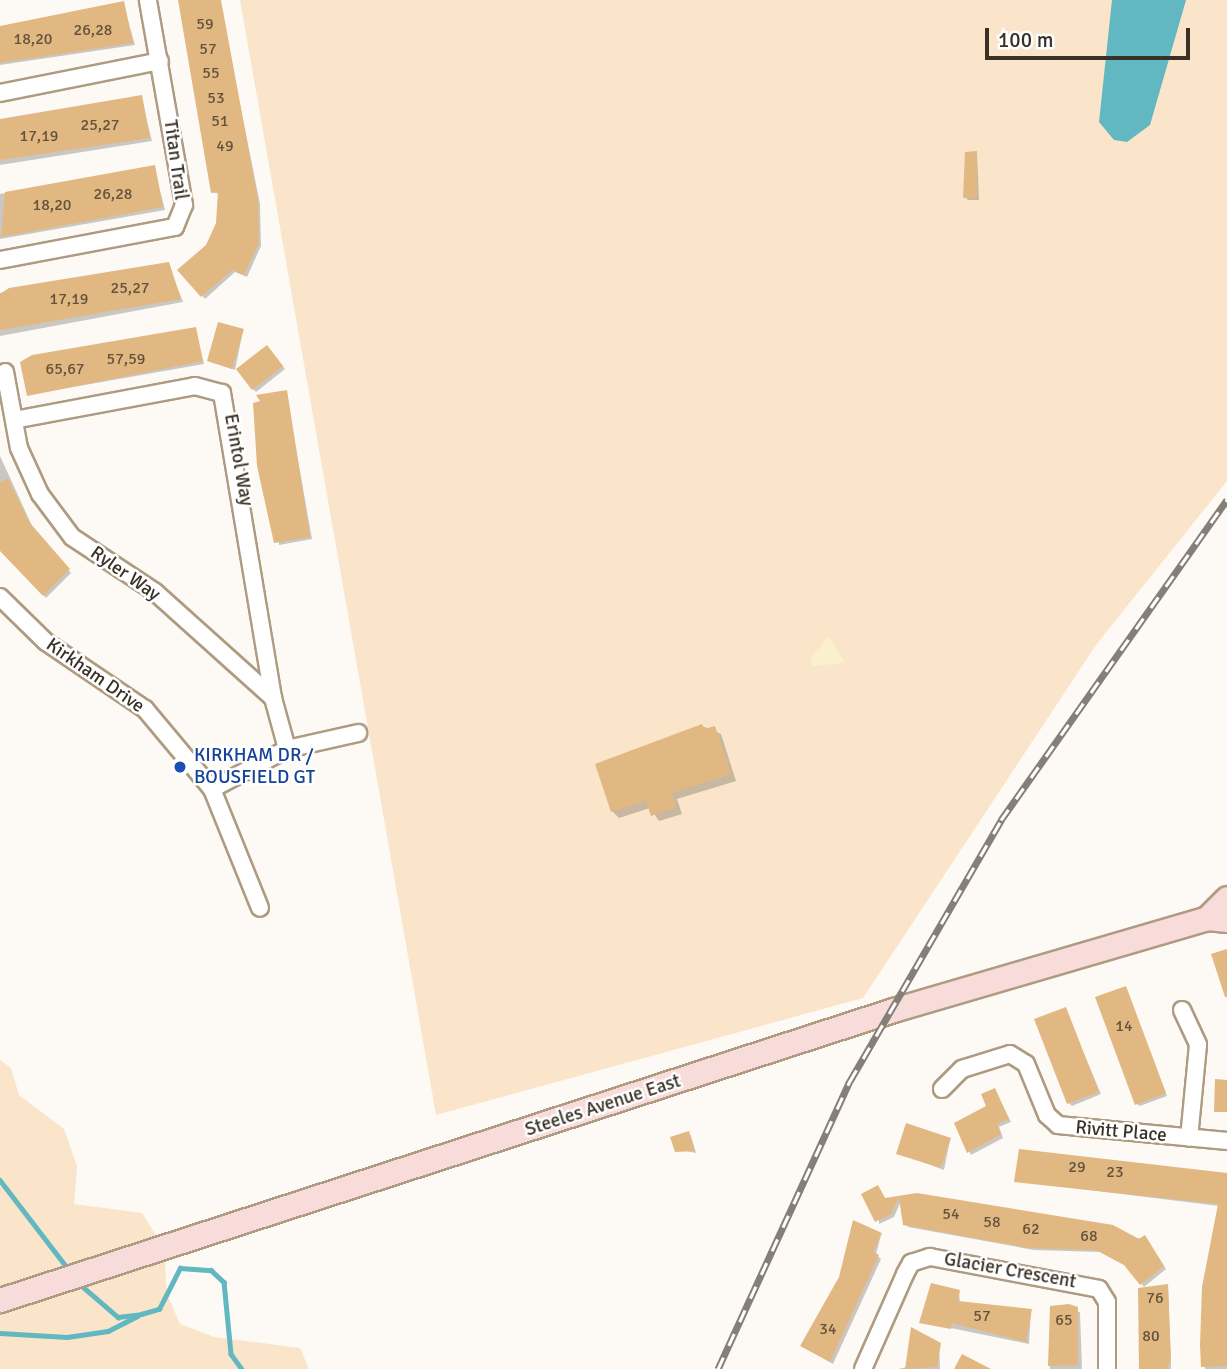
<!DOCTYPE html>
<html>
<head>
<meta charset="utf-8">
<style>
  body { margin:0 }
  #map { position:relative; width:1227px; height:1369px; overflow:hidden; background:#fdf9f4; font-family:Signika,sans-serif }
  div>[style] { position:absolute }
  .green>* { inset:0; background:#fae5ca }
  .sand>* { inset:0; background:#faf0cb }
  .water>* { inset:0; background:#61b8c1 }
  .shadow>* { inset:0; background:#0003 }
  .stream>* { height:4.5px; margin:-2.25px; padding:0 2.25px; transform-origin:2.25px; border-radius:2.25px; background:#61b8c1 }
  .building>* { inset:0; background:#e1b881 }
  .roads { filter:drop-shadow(2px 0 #ae9b81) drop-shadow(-2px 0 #ae9b81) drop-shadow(0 2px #ae9b81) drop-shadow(0 -2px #ae9b81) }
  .street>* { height:16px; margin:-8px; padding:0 8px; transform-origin:8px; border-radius:8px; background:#fff }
  .secondary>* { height:23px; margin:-11.5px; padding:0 11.5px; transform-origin:11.5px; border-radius:11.5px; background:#f8dcda }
  .rail>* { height:7px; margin-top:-3.5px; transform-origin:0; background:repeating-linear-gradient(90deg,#fff 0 13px,#867f77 0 26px); box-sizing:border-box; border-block:2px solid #867f77 }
  .dots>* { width:19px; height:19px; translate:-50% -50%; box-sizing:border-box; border:4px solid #fff; border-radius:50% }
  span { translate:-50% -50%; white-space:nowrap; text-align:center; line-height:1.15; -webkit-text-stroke:5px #fff; paint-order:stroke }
  .number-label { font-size:16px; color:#63533d }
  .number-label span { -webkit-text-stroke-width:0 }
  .street-label { font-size:19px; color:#393126 }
  .transit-label { font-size:19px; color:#164399 }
  .left { translate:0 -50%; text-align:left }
  .scale { position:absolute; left:985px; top:28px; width:205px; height:32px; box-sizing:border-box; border:4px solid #393126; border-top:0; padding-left:9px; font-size:21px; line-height:24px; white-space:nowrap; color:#393126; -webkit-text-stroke:5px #fff; paint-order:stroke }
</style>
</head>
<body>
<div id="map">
  <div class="green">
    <i style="clip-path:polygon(240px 0,1227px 0,1227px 481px,1096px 645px,863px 998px,436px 1115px)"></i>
    <i style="clip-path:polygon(0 1060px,11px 1068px,19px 1095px,64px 1129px,77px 1166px,74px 1204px,142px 1213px,164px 1248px,167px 1294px,180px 1324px,214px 1337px,300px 1348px,309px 1369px,0 1369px)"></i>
  </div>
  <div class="sand">
    <i style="clip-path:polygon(829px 636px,845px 663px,812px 666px,810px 658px)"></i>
  </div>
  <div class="water">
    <i style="clip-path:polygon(1112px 0,1186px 0,1150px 125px,1127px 142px,1114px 140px,1099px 122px)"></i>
  </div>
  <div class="shadow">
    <i style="clip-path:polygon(180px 0,219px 0,260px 204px,261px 246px,247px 277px,235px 272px,205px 299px,180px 270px,207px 246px,218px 223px,219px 194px,212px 192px)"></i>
    <i style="clip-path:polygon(123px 3px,135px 45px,0 65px,0 27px)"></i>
    <i style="clip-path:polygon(141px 97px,152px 141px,0 165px,0 120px)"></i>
    <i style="clip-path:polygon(977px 153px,979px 200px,968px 200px,965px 197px)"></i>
    <i style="clip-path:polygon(154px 167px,165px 210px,0 239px,0 194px)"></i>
    <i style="clip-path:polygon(168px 264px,183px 302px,0 336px,0 293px)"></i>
    <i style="clip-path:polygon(195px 329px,204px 364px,28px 395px)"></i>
    <i style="clip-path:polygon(243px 331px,235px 370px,209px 361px)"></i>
    <i style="clip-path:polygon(270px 350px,285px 369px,256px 392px,253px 389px)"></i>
    <i style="clip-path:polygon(286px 392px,312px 539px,279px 545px,263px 403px)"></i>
    <i style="clip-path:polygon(0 456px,33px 528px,71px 573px,46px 598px,0 544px)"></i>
    <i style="clip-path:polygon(702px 726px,721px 734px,736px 781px,677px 799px,682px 814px,659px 821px,650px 808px,619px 818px,612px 811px)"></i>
    <i style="clip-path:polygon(1125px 988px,1167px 1096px,1140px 1106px,1137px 1104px)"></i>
    <i style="clip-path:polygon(1065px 1009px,1101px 1094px,1072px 1106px,1069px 1103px)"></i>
    <i style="clip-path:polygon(995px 1090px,1011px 1122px,999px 1127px,1003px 1138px,971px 1155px,956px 1124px,988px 1107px)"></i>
    <i style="clip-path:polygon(688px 1133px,691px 1136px,696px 1153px,681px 1150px)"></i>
    <i style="clip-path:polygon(950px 1140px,944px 1170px,898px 1153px)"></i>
    <i style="clip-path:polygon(1227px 1174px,1227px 1369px,1205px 1369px,1201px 1345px,1219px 1206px,1016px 1181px)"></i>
    <i style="clip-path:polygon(878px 1187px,886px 1200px,917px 1195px,1147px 1240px,1166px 1269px,1144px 1287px,1128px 1267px,1100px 1252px,1034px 1250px,908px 1227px,901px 1201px,894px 1217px,879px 1224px)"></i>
    <i style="clip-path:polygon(881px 1235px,876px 1255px,881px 1259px,833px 1364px,802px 1346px)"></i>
    <i style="clip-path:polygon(1168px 1286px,1171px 1369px,1139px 1369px)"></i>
    <i style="clip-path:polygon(959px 1292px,960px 1303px,1031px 1311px,1029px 1344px,921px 1322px)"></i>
    <i style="clip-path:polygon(1051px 1308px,1080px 1312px,1082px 1369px,1050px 1369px)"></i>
    <i style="clip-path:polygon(939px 1344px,940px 1369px,898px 1369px,907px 1367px)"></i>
  </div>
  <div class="stream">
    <i style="left:0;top:1180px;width:108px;rotate:52.5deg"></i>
    <i style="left:82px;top:1286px;width:48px;rotate:40.7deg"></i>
    <i style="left:118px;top:1317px;width:23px;rotate:-7deg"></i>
    <i style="left:141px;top:1314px;width:19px;rotate:-16deg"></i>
    <i style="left:159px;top:1309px;width:46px;rotate:-62.9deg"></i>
    <i style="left:180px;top:1268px;width:31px;rotate:4deg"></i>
    <i style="left:211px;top:1270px;width:18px;rotate:43deg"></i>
    <i style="left:224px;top:1282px;width:72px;rotate:84.4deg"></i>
    <i style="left:231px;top:1354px;width:19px;rotate:54deg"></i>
    <i style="left:0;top:1333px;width:67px;rotate:3.4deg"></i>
    <i style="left:67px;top:1337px;width:41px;rotate:-8.3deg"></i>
    <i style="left:108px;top:1331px;width:33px;rotate:-27deg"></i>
  </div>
  <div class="building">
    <i style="clip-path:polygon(178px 0,221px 0,258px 200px,259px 243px,244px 275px,232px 270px,201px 297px,177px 270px,206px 245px,216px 223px,218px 192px,211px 193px)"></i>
    <i style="clip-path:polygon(124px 1px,133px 43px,0 63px,0 26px)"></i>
    <i style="clip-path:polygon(142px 95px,150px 138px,0 160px,0 119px)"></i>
    <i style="clip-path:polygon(977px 151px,977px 198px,963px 198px,965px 152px)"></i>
    <i style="clip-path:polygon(155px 165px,163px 207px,1px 237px,5px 192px)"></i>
    <i style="clip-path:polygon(169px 262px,181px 299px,0 330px,0 294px,9px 288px)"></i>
    <i style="clip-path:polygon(218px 322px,244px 329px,232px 369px,207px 361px)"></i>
    <i style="clip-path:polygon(196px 327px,203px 361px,27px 396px,20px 362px,32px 355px)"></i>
    <i style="clip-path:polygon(267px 345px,283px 366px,252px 390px,236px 369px)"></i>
    <i style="clip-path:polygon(287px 390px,310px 537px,274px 543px,257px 466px,253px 403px,260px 401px,256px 395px)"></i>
    <i style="clip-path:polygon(8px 479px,30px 523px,70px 569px,43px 596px,0 551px,0 482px)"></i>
    <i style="clip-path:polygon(702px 724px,704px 729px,715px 726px,731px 774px,672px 793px,676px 807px,651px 816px,646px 801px,611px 812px,595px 764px)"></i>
    <i style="clip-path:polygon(1227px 949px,1227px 997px,1225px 997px,1211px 954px)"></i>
    <i style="clip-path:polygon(1126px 986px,1166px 1093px,1135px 1105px,1095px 997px)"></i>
    <i style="clip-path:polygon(1066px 1007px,1099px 1092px,1067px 1104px,1034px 1019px)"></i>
    <i style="clip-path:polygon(1215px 1079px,1227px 1080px,1227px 1112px,1214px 1112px)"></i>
    <i style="clip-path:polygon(995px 1088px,1009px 1119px,997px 1124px,1001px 1134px,967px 1153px,954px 1123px,986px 1106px,981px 1094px)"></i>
    <i style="clip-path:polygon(906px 1123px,951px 1138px,941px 1168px,896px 1154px)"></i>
    <i style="clip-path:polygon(689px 1131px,695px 1151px,675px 1152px,670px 1137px)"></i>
    <i style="clip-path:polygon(1019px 1149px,1227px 1173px,1227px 1366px,1201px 1367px,1200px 1345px,1202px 1287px,1218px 1204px,1014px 1182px)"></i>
    <i style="clip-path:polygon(878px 1185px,885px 1198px,917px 1193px,1113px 1225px,1139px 1239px,1145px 1235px,1164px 1266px,1140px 1285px,1124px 1265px,1096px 1250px,1029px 1248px,903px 1225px,899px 1198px,891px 1214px,875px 1222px,861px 1194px)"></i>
    <i style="clip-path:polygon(853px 1220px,882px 1233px,873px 1252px,879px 1255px,830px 1362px,800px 1346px,839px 1277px)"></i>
    <i style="clip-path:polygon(931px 1283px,960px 1290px,958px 1301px,1032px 1309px,1026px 1342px,952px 1323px,951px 1329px,919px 1323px)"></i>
    <i style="clip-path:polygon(1168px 1284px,1171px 1361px,1166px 1369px,1139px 1369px,1138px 1288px)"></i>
    <i style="clip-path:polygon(1069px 1304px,1078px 1307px,1078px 1365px,1048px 1366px,1050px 1306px)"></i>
    <i style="clip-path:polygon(911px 1327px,941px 1343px,937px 1367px,905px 1369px)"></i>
    <i style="clip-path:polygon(962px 1354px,991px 1369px,954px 1369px)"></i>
  </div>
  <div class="roads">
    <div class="street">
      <i style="left:0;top:93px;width:163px;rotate:-11.3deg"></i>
      <i style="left:0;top:260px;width:178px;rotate:-10.7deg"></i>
      <i style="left:175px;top:227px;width:24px;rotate:-68deg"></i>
      <i style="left:184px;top:205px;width:208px;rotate:-100deg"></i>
      <i style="left:5px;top:372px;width:77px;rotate:79.6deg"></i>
      <i style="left:19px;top:448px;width:51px;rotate:65.5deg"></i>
      <i style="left:40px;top:494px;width:54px;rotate:53.3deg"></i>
      <i style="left:72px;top:537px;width:100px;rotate:33.5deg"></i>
      <i style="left:155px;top:592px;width:159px;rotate:41.9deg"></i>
      <i style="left:273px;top:698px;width:53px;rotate:74.6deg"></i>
      <i style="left:14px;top:420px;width:184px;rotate:-10.6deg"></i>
      <i style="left:195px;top:386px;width:28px;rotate:15deg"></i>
      <i style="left:222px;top:393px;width:309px;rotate:80.5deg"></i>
      <i style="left:0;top:597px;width:64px;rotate:44.4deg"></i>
      <i style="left:46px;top:642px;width:120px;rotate:34.1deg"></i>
      <i style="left:145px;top:709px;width:104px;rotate:50.1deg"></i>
      <i style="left:212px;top:789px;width:128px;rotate:68deg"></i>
      <i style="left:212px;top:789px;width:85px;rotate:-28.1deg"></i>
      <i style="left:287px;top:749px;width:73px;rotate:-12.7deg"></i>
      <i style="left:1182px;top:1010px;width:38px;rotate:65deg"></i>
      <i style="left:1198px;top:1045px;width:93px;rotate:95.5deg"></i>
      <i style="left:942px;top:1089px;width:28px;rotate:-45deg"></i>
      <i style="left:962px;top:1069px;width:50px;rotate:-17.4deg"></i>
      <i style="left:1010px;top:1054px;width:19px;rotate:32deg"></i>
      <i style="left:1026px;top:1064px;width:55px;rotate:67.6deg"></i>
      <i style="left:1047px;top:1115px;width:15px;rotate:42deg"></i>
      <i style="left:1058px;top:1125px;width:170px;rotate:5.4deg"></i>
      <i style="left:863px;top:1369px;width:104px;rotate:-66.1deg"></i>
      <i style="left:905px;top:1274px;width:13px;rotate:-61deg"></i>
      <i style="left:911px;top:1263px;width:20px;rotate:-18deg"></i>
      <i style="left:930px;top:1257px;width:172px;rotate:10.7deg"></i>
      <i style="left:1099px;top:1289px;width:15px;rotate:58deg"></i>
      <i style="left:1107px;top:1302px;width:67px;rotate:90deg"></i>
    </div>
    <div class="secondary">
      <i style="left:1207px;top:918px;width:28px;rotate:-45deg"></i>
      <i style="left:0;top:1300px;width:939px;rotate:-17.99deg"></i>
      <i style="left:893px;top:1010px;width:327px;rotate:-16.3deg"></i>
      <i style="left:1207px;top:918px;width:20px;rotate:6deg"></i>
    </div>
  </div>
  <div class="rail">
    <i style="left:718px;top:1369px;width:317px;rotate:-65.4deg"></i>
    <i style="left:850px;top:1081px;width:302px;rotate:-59.9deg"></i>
    <i style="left:1001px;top:820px;width:392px;rotate:-54.8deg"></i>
  </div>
  <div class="dots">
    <i style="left:180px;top:767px;background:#1a4fb4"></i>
  </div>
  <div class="number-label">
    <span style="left:205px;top:24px">59</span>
    <span style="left:93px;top:30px">26,28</span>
    <span style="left:33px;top:39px">18,20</span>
    <span style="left:208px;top:49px">57</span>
    <span style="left:211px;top:73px">55</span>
    <span style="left:216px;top:98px">53</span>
    <span style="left:220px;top:121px">51</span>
    <span style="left:100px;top:125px">25,27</span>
    <span style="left:39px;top:136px">17,19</span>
    <span style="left:225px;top:146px">49</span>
    <span style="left:113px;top:194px">26,28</span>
    <span style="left:52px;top:205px">18,20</span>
    <span style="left:130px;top:288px">25,27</span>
    <span style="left:69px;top:299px">17,19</span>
    <span style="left:126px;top:359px">57,59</span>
    <span style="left:65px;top:369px">65,67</span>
    <span style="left:1124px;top:1026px">14</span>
    <span style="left:1077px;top:1167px">29</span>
    <span style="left:1115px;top:1172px">23</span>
    <span style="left:951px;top:1214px">54</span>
    <span style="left:992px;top:1222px">58</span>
    <span style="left:1031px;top:1229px">62</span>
    <span style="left:1089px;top:1236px">68</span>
    <span style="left:1155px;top:1298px">76</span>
    <span style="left:982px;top:1316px">57</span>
    <span style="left:1064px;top:1320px">65</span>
    <span style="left:828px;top:1329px">34</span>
    <span style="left:1151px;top:1336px">80</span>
  </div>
  <div class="street-label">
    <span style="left:175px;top:160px;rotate:82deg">Titan Trail</span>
    <span style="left:238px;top:460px;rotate:80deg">Erintol Way</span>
    <span style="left:125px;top:574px;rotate:35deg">Ryler Way</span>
    <span style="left:95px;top:676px;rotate:35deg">Kirkham Drive</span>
    <span style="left:603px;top:1106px;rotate:-18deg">Steeles Avenue East</span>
    <span style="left:1121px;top:1132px;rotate:5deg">Rivitt Place</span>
    <span style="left:1010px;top:1271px;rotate:10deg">Glacier Crescent</span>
  </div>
  <div class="transit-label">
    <span class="left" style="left:194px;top:767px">KIRKHAM DR /<br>BOUSFIELD GT</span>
  </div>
  <div class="scale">100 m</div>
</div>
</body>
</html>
